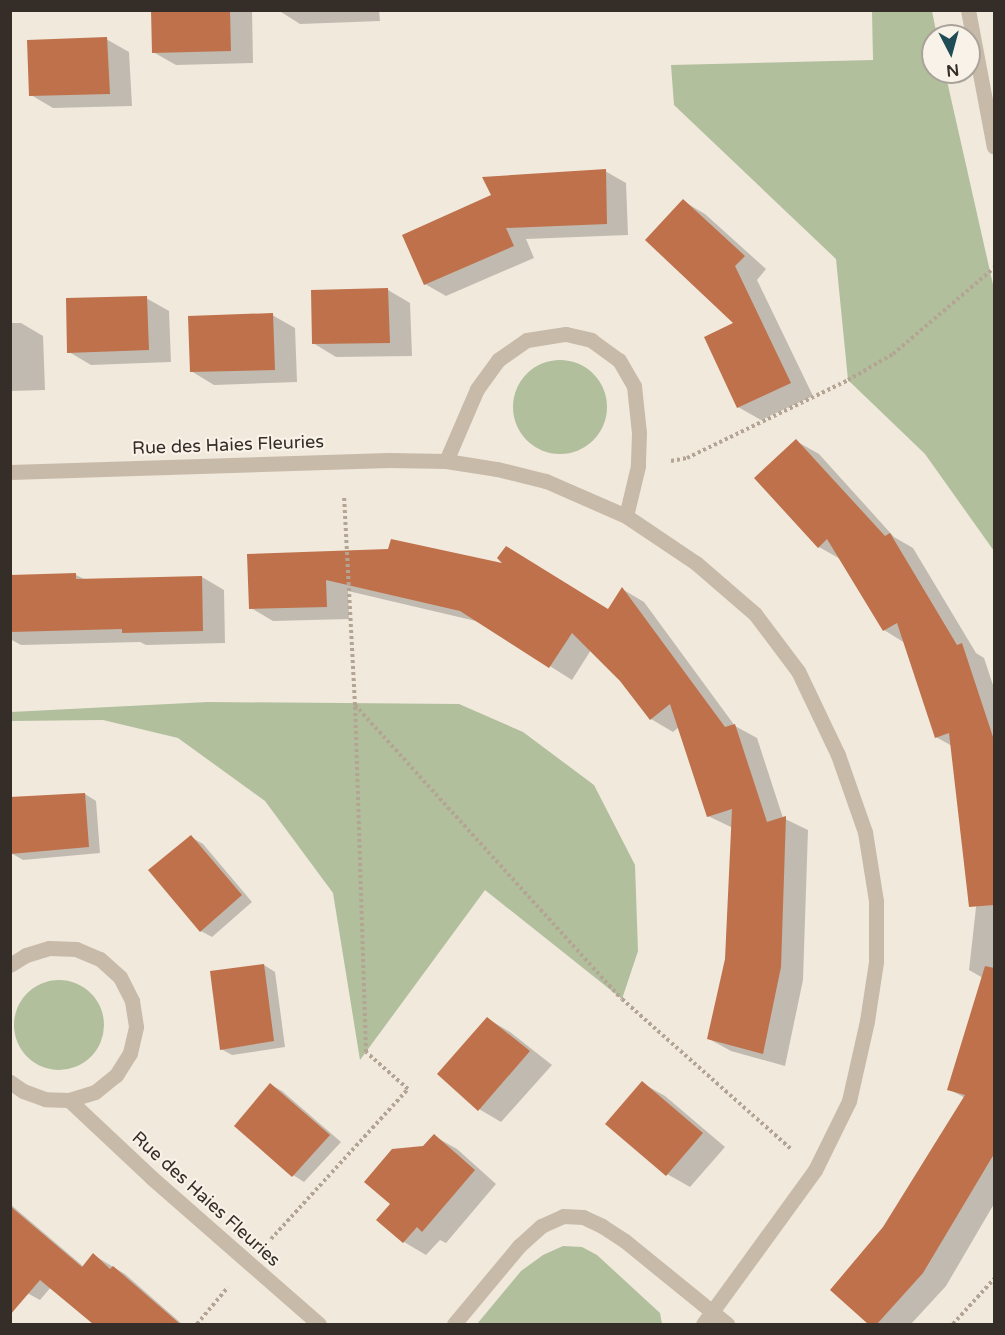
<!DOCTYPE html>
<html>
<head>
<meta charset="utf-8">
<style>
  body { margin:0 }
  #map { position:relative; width:1005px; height:1335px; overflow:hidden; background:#f1e9dc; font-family:"Varela Round",sans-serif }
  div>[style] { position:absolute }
  .green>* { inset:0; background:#b1bf9d }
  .round { border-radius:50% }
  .shadow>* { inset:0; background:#0003 }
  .building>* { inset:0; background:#bf714b }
  .path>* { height:4px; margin-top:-2px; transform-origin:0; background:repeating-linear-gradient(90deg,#b4a493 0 3px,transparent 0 6px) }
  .minor>* { height:15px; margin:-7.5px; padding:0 7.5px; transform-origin:7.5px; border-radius:7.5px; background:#c8baa9 }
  span { translate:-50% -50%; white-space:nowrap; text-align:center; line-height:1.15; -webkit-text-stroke:4.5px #f8f2e8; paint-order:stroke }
  .street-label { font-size:18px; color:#352d28 }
  .frame { position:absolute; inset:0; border:12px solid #352d28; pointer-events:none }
  .north { position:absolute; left:921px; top:24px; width:60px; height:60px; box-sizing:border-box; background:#f8f2e8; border:2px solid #aaa39b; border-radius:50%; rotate:174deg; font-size:16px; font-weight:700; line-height:24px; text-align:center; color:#352d28 }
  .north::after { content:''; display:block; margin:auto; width:21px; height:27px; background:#204d55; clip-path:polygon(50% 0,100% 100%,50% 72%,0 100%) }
</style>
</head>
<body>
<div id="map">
  <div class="green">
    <i style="clip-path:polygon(872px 11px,932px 11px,937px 36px,933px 36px,933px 72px,945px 72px,994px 289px,994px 551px,925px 454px,848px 380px,836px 259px,674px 105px,671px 65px,873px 60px)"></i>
    <i class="round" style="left:513px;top:360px;width:94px;height:94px"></i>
    <i style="clip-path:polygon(208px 702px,459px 704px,523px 732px,594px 785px,635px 865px,638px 951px,622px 999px,485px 890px,360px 1060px,333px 893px,265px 801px,178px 738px,103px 720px,11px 721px,11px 712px)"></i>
    <i class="round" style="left:14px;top:980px;width:90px;height:90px"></i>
    <i style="clip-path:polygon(563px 1246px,582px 1247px,597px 1255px,660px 1313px,662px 1324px,477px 1324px,521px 1271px,543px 1255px)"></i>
  </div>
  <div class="shadow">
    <i style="clip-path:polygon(152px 10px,252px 10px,253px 63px,176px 65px,153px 52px)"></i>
    <i style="clip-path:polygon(278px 10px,379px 10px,380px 21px,300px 24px)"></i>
    <i style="clip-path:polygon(106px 39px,129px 52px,132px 106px,53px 108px,31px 95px)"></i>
    <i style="clip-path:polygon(605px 171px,626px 183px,628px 235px,526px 239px,534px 258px,446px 296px,425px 284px,404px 236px)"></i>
    <i style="clip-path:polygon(683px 201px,705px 214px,766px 269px,757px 280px,813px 396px,761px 420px,738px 407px,736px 324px)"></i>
    <i style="clip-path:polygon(388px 290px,410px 303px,412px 356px,336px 357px,313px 343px)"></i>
    <i style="clip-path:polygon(146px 298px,169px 311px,171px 362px,91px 365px,69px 352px)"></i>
    <i style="clip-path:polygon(272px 315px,295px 328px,297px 382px,214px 385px,191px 371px)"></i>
    <i style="clip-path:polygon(10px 323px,21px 323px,43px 336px,45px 390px,10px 391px)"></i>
    <i style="clip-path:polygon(796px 441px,819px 454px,894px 537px,913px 548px,976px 653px,984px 658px,994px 688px,994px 1204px,946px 1286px,911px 1324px,870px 1324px,832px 1290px,885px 1228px,965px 1098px,949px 1089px,983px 978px,969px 970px,981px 863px,952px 746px,936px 737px,905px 643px,884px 630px,842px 560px,819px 547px)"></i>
    <i style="clip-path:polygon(249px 556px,609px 610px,622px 589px,644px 602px,735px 726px,757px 738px,783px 818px,808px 830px,803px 980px,785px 1066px,731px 1051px,709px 1039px,727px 959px,733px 828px,708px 816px,679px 727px,673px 732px,651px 719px,621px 680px,591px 650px,572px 680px,480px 622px,348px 591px,349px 619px,273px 621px,251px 608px)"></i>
    <i style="clip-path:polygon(76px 575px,86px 580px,202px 577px,224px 590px,225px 643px,146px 645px,140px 642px,21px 645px,10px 639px,10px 577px)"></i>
    <i style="clip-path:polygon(85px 794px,96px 801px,100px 853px,23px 860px,11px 853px)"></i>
    <i style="clip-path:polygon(191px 837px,203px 844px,252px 902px,212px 937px,201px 931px)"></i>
    <i style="clip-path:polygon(264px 965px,275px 972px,285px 1047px,232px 1055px,221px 1049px)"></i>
    <i style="clip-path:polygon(488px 1019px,510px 1032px,552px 1065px,501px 1122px,479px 1109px)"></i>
    <i style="clip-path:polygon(642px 1083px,665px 1096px,725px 1147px,690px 1187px,667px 1174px)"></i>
    <i style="clip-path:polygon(271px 1085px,282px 1091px,341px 1142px,304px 1182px,293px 1175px)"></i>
    <i style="clip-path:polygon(434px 1136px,457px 1149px,496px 1184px,446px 1243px,440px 1240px,426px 1255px,404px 1242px,392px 1204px)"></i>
    <i style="clip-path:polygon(10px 1204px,84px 1267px,94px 1255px,105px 1262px,125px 1274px,182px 1324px,96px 1324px,51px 1287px,40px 1300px,29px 1294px,10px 1278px)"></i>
  </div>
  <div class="building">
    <i style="clip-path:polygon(151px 10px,230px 10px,231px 51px,152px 53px)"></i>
    <i style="clip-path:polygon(107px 37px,110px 94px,29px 96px,27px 40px)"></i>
    <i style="clip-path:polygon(606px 169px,607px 224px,506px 228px,514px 246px,424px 285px,402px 235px,491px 195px,482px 177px)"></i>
    <i style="clip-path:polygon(683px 199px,745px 256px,735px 266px,791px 383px,737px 408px,704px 337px,733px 323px,645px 240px)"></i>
    <i style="clip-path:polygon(388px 288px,390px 343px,312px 344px,311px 290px)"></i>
    <i style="clip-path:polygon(147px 296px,149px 350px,67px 353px,66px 298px)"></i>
    <i style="clip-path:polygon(273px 313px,275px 370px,190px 372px,188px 316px)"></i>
    <i style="clip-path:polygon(796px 439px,885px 536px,890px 533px,957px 645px,962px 643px,994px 740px,994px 905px,969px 907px,949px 733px,935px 738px,897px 623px,883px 631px,827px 539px,818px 548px,754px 478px)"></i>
    <i style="clip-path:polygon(391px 539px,502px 563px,497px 558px,506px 546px,608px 609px,622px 587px,725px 727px,735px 724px,767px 822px,786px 816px,781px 967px,763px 1054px,707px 1039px,725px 959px,732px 809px,707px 817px,670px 704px,650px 720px,620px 681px,572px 633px,549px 668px,460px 611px,326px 580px,327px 607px,249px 609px,247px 554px,388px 549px)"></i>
    <i style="clip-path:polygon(76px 573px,76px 579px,202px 576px,203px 631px,122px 633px,122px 629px,10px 632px,10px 575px)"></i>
    <i style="clip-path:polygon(85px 793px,89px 847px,10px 854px,10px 797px)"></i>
    <i style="clip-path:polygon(191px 835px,242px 895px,200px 932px,148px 870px)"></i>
    <i style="clip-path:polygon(264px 964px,274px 1041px,220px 1050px,210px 971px)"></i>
    <i style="clip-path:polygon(985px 966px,994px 968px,994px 1154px,923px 1273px,877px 1324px,868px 1324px,830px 1290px,883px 1227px,965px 1095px,947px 1090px)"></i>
    <i style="clip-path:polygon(487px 1017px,530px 1051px,478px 1111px,437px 1074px)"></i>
    <i style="clip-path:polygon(642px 1081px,703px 1133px,666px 1176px,605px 1124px)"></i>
    <i style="clip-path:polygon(270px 1083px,330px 1135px,292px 1177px,234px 1126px)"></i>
    <i style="clip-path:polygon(434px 1134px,475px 1170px,422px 1232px,417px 1227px,403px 1243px,376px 1220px,390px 1204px,364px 1182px,392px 1149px,423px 1146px)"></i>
    <i style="clip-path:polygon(10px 1206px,82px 1267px,93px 1253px,110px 1269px,113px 1266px,180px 1324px,93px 1324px,40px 1280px,10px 1315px)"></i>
  </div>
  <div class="path">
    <i style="left:671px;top:461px;width:16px;rotate:-11deg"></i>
    <i style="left:687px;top:458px;width:179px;rotate:-25.8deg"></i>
    <i style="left:848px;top:380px;width:52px;rotate:-30deg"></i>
    <i style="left:893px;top:354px;width:133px;rotate:-40.4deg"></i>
    <i style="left:355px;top:705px;width:397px;rotate:47.8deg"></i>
    <i style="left:622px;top:999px;width:226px;rotate:41.6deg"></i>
    <i style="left:271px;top:1239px;width:203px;rotate:-47.6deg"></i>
    <i style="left:408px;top:1089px;width:56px;rotate:-138.6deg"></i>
    <i style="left:366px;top:1052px;width:347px;rotate:-91.8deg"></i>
    <i style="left:355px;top:705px;width:210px;rotate:-93deg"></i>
    <i style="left:197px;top:1324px;width:48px;rotate:-50deg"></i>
    <i style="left:953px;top:1324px;width:61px;rotate:-47.7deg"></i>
  </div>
  <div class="minor">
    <i style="left:968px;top:10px;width:139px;rotate:79.3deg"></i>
    <i style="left:446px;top:461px;width:78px;rotate:-66.7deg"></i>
    <i style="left:477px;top:389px;width:36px;rotate:-54deg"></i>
    <i style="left:498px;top:360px;width:35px;rotate:-35deg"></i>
    <i style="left:527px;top:340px;width:39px;rotate:-9deg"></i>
    <i style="left:566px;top:334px;width:26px;rotate:13deg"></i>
    <i style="left:591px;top:340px;width:34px;rotate:36deg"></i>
    <i style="left:619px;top:360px;width:30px;rotate:60deg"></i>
    <i style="left:634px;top:386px;width:47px;rotate:83.9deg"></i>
    <i style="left:639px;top:433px;width:33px;rotate:92deg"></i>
    <i style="left:638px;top:466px;width:51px;rotate:103.5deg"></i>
    <i style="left:10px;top:472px;width:379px;rotate:-1.8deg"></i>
    <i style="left:389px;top:460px;width:57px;rotate:1deg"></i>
    <i style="left:446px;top:461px;width:52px;rotate:8.9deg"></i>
    <i style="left:497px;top:469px;width:50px;rotate:13.8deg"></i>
    <i style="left:546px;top:481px;width:87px;rotate:23.6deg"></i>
    <i style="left:626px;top:516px;width:84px;rotate:33.9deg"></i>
    <i style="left:696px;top:563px;width:78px;rotate:40.8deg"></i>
    <i style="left:755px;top:614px;width:71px;rotate:53deg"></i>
    <i style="left:798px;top:671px;width:93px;rotate:64.5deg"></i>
    <i style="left:838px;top:755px;width:82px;rotate:70.7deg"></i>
    <i style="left:865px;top:832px;width:70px;rotate:80.9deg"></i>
    <i style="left:876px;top:901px;width:61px;rotate:90deg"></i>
    <i style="left:876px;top:962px;width:60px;rotate:98.7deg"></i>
    <i style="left:867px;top:1021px;width:82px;rotate:102.7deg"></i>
    <i style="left:849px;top:1101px;width:77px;rotate:116.2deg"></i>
    <i style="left:815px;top:1170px;width:190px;rotate:126deg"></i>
    <i style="left:10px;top:965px;width:19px;rotate:-32deg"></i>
    <i style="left:26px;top:955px;width:24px;rotate:-17deg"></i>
    <i style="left:49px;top:948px;width:27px;rotate:2deg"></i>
    <i style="left:76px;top:949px;width:26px;rotate:23deg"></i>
    <i style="left:100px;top:959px;width:27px;rotate:42deg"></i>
    <i style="left:120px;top:977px;width:27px;rotate:63deg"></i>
    <i style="left:132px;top:1001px;width:26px;rotate:81deg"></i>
    <i style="left:136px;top:1027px;width:27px;rotate:103deg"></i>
    <i style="left:130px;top:1053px;width:26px;rotate:122deg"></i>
    <i style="left:116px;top:1075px;width:27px;rotate:141deg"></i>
    <i style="left:95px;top:1092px;width:27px;rotate:163deg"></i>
    <i style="left:69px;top:1100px;width:24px;rotate:-178deg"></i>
    <i style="left:45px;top:1099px;width:23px;rotate:-160deg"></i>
    <i style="left:23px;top:1091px;width:16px;rotate:-145deg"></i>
    <i style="left:69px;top:1100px;width:114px;rotate:43.2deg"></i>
    <i style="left:152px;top:1178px;width:222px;rotate:41.2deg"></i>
    <i style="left:454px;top:1324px;width:102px;rotate:-50.2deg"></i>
    <i style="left:519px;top:1246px;width:30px;rotate:-42deg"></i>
    <i style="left:541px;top:1226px;width:24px;rotate:-24deg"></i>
    <i style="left:563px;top:1216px;width:20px;rotate:3deg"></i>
    <i style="left:583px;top:1217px;width:21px;rotate:25deg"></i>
    <i style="left:602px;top:1226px;width:27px;rotate:33deg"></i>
    <i style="left:625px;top:1241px;width:132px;rotate:39.1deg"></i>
  </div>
  <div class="street-label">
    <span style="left:228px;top:445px;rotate:-2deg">Rue des Haies Fleuries</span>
    <span style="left:206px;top:1199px;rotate:42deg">Rue des Haies Fleuries</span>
  </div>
  <div class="frame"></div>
  <div class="north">N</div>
</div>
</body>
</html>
